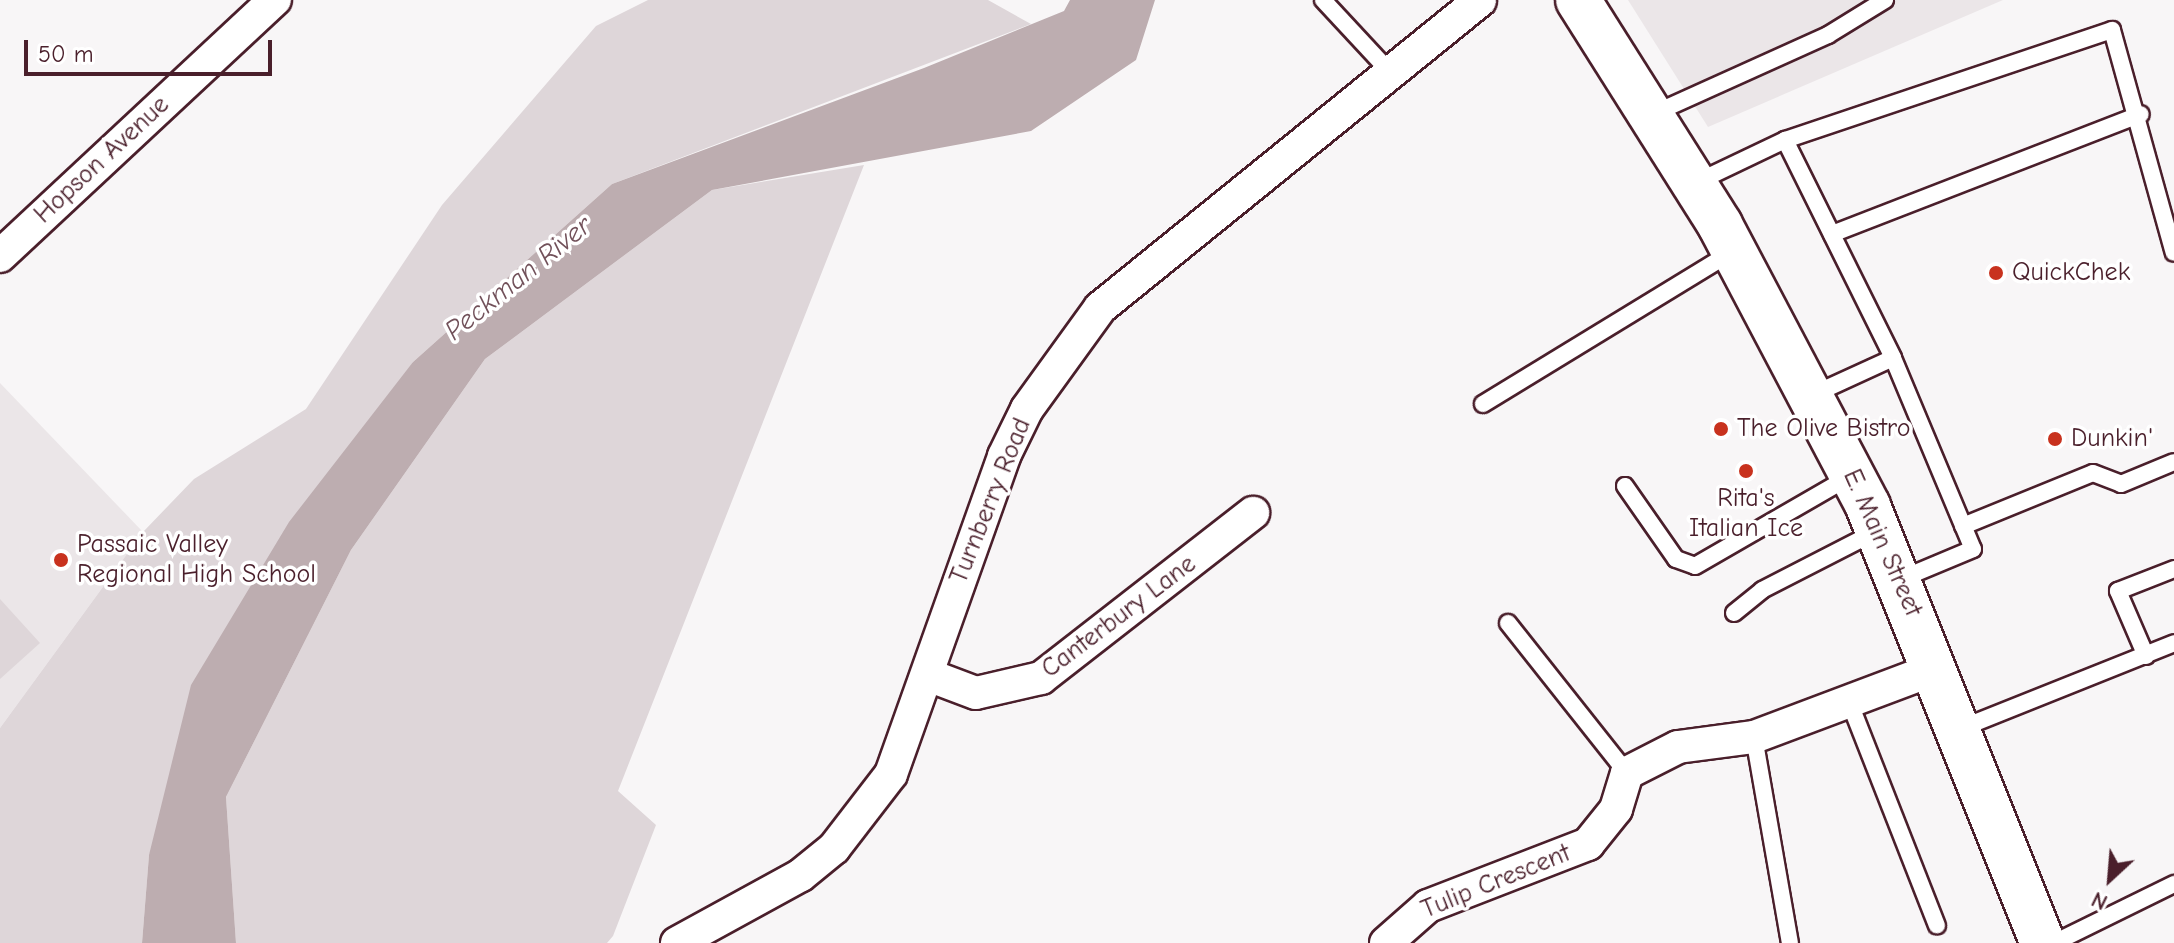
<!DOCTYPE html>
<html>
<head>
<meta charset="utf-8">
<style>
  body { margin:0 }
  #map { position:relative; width:2174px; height:943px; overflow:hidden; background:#f8f6f7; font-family:"Comic Neue",sans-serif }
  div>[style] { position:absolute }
  .built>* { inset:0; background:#ebe6e8 }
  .green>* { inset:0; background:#ded6d9 }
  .water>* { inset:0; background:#bdadb0 }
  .roads { filter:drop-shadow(2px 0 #4a1f2b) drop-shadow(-2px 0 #4a1f2b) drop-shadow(0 2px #4a1f2b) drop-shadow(0 -2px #4a1f2b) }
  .lane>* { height:16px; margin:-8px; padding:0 8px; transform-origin:8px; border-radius:8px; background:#fff }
  .street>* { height:32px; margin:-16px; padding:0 16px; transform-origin:16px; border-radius:16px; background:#fff }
  .secondary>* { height:44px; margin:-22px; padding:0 22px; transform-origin:22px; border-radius:22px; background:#fff }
  .dots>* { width:22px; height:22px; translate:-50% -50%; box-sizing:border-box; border:4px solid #fff; border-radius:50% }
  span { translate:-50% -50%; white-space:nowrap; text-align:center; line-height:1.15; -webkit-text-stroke:7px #fff; paint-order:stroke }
  .street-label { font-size:26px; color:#4a1f2b }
  .poi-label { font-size:26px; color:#4a1f2b }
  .left { translate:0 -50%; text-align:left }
  .water-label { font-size:28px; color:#72515a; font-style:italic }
  .north { position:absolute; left:2070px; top:839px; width:80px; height:80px; -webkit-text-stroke:6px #fff; paint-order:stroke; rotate:206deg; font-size:22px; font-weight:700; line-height:32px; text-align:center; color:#4a1f2b }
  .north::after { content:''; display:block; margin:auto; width:28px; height:36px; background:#4a1f2b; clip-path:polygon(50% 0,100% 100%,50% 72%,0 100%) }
  .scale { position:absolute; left:24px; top:40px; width:248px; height:36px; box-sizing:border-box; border:4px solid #4a1f2b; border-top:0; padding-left:10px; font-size:24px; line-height:28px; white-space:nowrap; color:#4a1f2b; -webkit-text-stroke:6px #fff; paint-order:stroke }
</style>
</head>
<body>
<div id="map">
  <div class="built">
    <i style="clip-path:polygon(1628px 0,2003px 0,1708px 127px)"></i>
    <i style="clip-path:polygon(0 383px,143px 532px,0 728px)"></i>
  </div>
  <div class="green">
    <i style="clip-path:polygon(648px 0,988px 0,1031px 24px,612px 184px,413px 362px,149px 855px,142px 943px,0 943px,0 728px,143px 532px,194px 479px,306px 409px,442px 205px,596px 26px)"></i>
    <i style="clip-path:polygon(864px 165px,618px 791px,656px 825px,613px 936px,607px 943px,236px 943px,226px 797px,351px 550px,485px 359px,712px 190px)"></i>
    <i style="clip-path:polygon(0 599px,40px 643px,0 679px)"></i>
  </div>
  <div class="water">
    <i style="clip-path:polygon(1070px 0,1155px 0,1136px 60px,1031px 131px,712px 190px,485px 359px,351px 550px,226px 797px,236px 943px,142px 943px,149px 855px,191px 685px,289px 522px,413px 362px,612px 184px,924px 68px,1064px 11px)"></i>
  </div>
  <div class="roads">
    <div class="lane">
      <i style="left:1323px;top:0;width:98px;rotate:47.1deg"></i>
      <i style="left:1653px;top:114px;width:192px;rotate:-24.3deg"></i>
      <i style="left:1828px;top:35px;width:67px;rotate:-31.6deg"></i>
      <i style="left:1785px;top:140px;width:345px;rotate:-18.6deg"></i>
      <i style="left:2112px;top:30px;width:231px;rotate:74.5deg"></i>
      <i style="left:1697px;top:182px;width:98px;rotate:-25.5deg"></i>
      <i style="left:1785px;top:140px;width:243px;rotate:63.6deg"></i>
      <i style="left:1893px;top:358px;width:91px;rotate:155.4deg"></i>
      <i style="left:1832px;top:234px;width:331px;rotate:-21.2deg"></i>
      <i style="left:1893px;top:358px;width:207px;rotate:67.3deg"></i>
      <i style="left:1973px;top:549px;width:80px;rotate:157.3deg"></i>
      <i style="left:1483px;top:404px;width:292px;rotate:-31.4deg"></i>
      <i style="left:1625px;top:486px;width:89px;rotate:55.1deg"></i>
      <i style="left:1676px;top:559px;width:20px;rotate:20deg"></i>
      <i style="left:1695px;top:566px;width:180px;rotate:-30deg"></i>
      <i style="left:1963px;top:526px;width:140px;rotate:-22.2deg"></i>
      <i style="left:2093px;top:473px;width:30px;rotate:21deg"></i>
      <i style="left:2121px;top:484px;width:57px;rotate:-22.5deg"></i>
      <i style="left:1734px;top:613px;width:36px;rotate:-39deg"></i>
      <i style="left:1762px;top:590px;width:129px;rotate:-27.2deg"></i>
      <i style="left:1508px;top:623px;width:191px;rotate:51.6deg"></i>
      <i style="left:2146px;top:656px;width:71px;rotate:-113.3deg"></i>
      <i style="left:2118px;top:591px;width:60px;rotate:-21.4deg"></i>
      <i style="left:1849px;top:701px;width:241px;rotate:68.6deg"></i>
      <i style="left:1962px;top:728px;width:228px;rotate:-21.8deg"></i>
      <i style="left:1754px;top:737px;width:209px;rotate:80.1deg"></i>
      <i style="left:2054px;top:943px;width:134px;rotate:-26.2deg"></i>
    </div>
    <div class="street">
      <i style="left:0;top:256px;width:376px;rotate:-43deg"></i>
      <i style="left:928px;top:675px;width:51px;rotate:20.6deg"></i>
      <i style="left:976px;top:693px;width:67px;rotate:-13deg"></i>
      <i style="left:1041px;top:678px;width:269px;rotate:-37.9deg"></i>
      <i style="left:677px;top:943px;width:141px;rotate:-28.7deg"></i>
      <i style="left:801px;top:875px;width:43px;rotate:-39.3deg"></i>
      <i style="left:834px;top:848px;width:93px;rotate:-52.4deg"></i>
      <i style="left:891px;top:774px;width:337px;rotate:-70.4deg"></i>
      <i style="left:1004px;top:456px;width:52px;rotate:-63.9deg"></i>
      <i style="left:1027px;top:409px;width:125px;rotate:-54.1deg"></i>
      <i style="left:1100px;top:308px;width:489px;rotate:-39deg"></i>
      <i style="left:1386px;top:943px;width:56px;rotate:-41.4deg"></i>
      <i style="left:1428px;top:906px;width:172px;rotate:-21.2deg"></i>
      <i style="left:1588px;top:844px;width:45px;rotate:-51.3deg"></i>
      <i style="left:1616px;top:809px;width:38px;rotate:-73deg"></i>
      <i style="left:1627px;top:773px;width:57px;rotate:-27deg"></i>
      <i style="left:1678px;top:747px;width:77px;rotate:-7.5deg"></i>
      <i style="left:1754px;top:737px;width:197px;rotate:-20.6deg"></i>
    </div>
    <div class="secondary">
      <i style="left:1578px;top:0;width:266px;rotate:57.7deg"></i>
      <i style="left:1720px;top:225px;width:318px;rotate:62.2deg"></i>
      <i style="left:1868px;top:506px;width:471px;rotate:68.2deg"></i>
    </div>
  </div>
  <div class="dots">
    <i style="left:1996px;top:273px;background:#c8321e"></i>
    <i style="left:1721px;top:429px;background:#c8321e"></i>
    <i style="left:2055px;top:439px;background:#c8321e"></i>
    <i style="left:1746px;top:471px;background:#c8321e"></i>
    <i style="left:61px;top:560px;background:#c8321e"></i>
  </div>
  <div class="street-label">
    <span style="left:102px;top:160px;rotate:-43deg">Hopson Avenue</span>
    <span style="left:991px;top:501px;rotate:-68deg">Turnberry Road</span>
    <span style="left:1882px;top:543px;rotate:66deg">E. Main Street</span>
    <span style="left:1119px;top:617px;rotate:-37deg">Canterbury Lane</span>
    <span style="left:1496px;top:882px;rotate:-22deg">Tulip Crescent</span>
  </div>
  <div class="poi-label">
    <span class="left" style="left:2012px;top:273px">QuickChek</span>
    <span class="left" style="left:1737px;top:429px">The Olive Bistro</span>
    <span class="left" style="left:2071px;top:439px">Dunkin'</span>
    <span style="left:1746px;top:514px">Rita's<br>Italian Ice</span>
    <span class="left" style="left:77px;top:560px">Passaic Valley<br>Regional High School</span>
  </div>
  <div class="water-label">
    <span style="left:518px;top:278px;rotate:-39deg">Peckman River</span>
  </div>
  <div class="north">N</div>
  <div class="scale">50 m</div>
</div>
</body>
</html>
